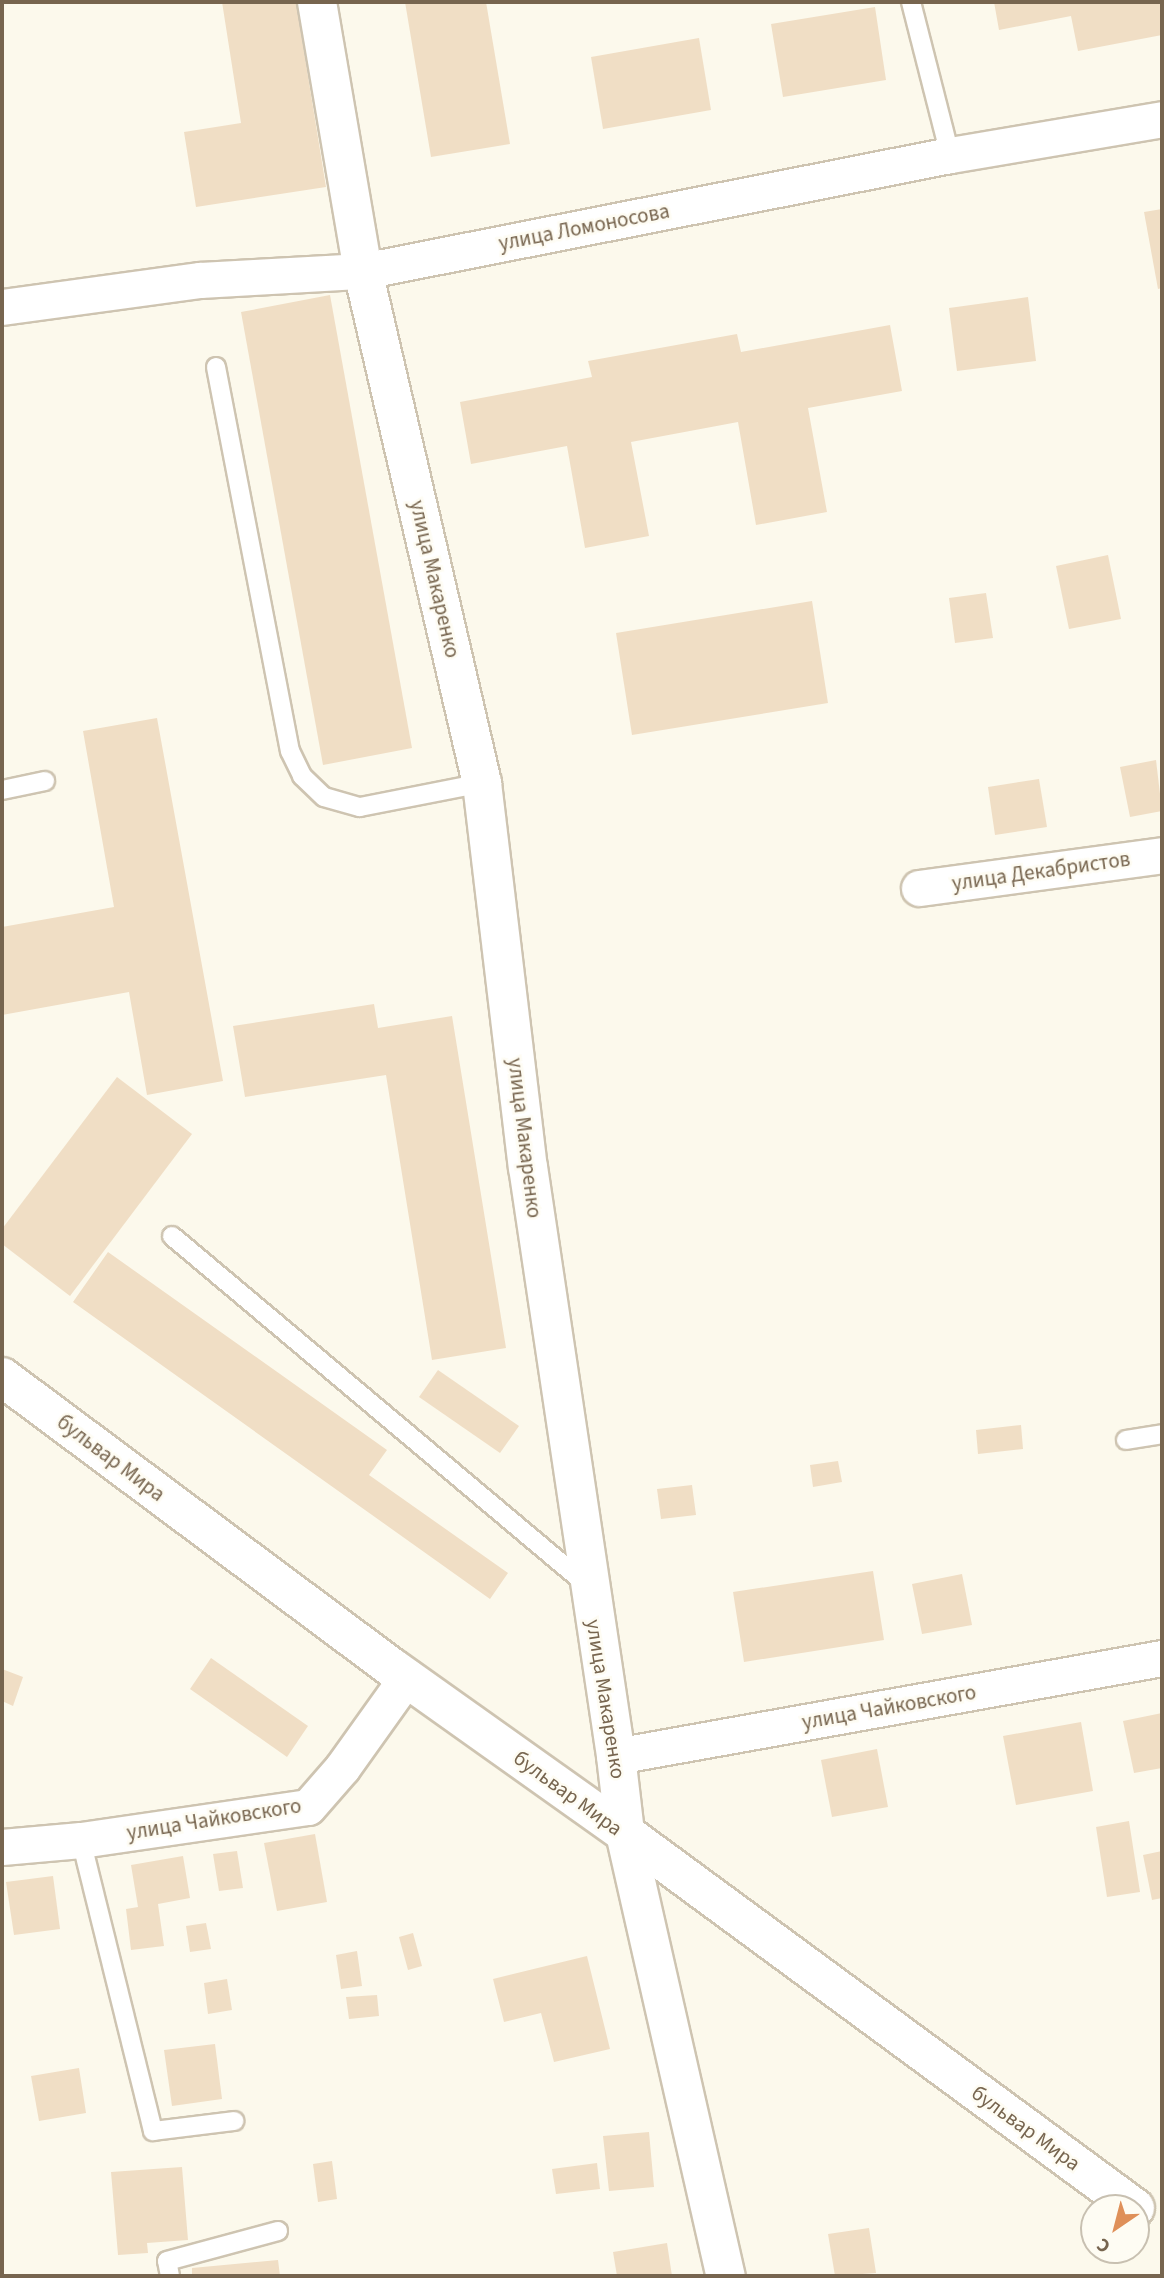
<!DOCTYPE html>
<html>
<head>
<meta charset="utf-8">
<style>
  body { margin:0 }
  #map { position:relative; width:1164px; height:2278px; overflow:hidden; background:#fcf9ec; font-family:"Source Sans 3",sans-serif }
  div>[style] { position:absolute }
  .building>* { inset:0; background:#f0dec5 }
  .roads { filter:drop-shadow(2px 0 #cec4b1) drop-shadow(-2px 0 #cec4b1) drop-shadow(0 2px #cec4b1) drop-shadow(0 -2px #cec4b1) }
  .service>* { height:18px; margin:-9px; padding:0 9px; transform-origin:9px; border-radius:9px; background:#fff }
  .minor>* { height:35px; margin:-17.5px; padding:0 17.5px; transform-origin:17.5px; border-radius:17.5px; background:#fff }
  .tertiary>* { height:38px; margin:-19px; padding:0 19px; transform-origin:19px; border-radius:19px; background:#fff }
  .secondary>* { height:38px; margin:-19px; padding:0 19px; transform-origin:19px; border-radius:19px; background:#fff }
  span { translate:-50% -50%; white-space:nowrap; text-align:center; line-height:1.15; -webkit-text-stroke:5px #fefcf3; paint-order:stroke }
  .street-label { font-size:21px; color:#77654f }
  .frame { position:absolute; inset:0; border:4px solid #77654f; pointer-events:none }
  .north { position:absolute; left:1080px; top:2194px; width:70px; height:70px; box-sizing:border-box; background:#fefcf3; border:2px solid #c8c0b1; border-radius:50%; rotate:215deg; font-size:19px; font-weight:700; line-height:28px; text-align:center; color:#77654f }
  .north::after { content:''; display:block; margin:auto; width:24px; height:32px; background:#df9059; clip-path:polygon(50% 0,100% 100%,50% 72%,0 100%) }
</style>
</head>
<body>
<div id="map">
  <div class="building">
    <i style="clip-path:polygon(222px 2px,296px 2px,326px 187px,196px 207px,184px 132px,241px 123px)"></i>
    <i style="clip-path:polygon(405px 2px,486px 2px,510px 144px,431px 157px)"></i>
    <i style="clip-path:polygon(994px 2px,1162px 2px,1162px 35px,1078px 51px,1071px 16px,999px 30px)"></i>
    <i style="clip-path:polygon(875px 7px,886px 80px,783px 97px,771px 24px)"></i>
    <i style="clip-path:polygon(699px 38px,711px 110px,603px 129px,591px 57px)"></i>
    <i style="clip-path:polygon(1162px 209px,1162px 288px,1158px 289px,1144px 212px)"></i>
    <i style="clip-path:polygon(330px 295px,412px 748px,323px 765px,241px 312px)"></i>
    <i style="clip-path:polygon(1028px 297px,1036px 361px,957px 371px,949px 308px)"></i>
    <i style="clip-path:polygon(890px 325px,902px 391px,808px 408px,827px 512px,756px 525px,738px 422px,631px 442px,649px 536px,585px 548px,567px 446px,471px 464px,460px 402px,592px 377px,588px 361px,737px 334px,741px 352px)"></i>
    <i style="clip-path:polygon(1108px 555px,1121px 619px,1069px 629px,1056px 566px)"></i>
    <i style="clip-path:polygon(986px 593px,993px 638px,955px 643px,949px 598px)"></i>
    <i style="clip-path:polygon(812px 601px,828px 703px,632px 735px,616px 633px)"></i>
    <i style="clip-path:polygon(157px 718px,223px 1081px,147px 1095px,129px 992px,2px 1015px,2px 927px,114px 907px,83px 731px)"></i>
    <i style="clip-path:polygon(1156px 760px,1162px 811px,1130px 817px,1120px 767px)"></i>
    <i style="clip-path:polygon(1039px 779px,1047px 827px,995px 835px,988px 787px)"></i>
    <i style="clip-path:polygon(374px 1004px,378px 1028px,452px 1016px,506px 1348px,432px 1360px,386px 1075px,245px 1097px,233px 1026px)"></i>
    <i style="clip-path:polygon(117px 1077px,192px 1134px,70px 1296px,2px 1244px,2px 1229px)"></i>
    <i style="clip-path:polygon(108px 1252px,387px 1450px,369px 1475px,508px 1573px,490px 1599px,73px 1302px)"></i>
    <i style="clip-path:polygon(438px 1370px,519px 1426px,500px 1453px,419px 1397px)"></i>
    <i style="clip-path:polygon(1021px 1425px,1023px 1449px,978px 1454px,976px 1430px)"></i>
    <i style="clip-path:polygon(838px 1461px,842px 1482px,813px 1487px,810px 1465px)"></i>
    <i style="clip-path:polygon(692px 1485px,696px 1515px,661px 1519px,657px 1489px)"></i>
    <i style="clip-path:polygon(873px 1571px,884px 1640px,744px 1662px,733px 1592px)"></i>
    <i style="clip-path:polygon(962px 1574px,972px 1625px,922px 1634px,912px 1584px)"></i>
    <i style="clip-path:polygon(211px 1658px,308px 1726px,287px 1757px,190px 1689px)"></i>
    <i style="clip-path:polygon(2px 1669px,23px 1677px,13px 1706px,2px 1701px)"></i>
    <i style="clip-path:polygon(1162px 1713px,1162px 1768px,1134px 1773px,1123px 1721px)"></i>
    <i style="clip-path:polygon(1081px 1722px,1093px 1791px,1016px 1805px,1003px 1736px)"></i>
    <i style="clip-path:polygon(877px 1749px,888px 1807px,832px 1817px,821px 1760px)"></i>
    <i style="clip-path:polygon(1129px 1821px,1140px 1892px,1107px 1897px,1096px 1827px)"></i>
    <i style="clip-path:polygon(315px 1834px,327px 1902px,277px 1911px,264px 1843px)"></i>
    <i style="clip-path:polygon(237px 1851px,243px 1888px,219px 1891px,213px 1854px)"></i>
    <i style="clip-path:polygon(1162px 1851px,1162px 1898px,1152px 1900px,1143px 1855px)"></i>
    <i style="clip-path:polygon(183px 1856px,190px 1898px,158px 1904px,164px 1946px,131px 1950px,126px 1909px,138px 1907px,131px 1865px)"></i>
    <i style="clip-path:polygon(53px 1876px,60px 1929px,14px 1935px,6px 1882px)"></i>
    <i style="clip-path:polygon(206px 1923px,211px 1949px,190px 1952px,186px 1926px)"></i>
    <i style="clip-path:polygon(413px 1933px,422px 1966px,408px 1970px,399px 1937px)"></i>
    <i style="clip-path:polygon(357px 1951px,362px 1986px,341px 1989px,336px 1955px)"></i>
    <i style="clip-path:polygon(587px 1956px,610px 2049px,554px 2062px,541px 2013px,504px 2022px,493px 1979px)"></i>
    <i style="clip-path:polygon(227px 1979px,232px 2010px,208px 2014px,204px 1983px)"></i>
    <i style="clip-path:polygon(377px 1995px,379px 2016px,349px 2019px,346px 1997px)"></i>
    <i style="clip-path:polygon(215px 2044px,222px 2099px,172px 2106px,164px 2050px)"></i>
    <i style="clip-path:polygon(79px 2068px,86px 2113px,39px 2121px,31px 2076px)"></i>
    <i style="clip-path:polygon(649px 2132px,654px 2187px,609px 2191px,603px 2136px)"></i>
    <i style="clip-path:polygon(332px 2161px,337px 2199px,318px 2202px,313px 2164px)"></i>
    <i style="clip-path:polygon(597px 2163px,600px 2189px,556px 2194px,552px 2169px)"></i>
    <i style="clip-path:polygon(182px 2167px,188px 2240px,147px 2243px,148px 2253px,118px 2255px,111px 2172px)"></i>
    <i style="clip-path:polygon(869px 2228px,876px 2273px,835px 2276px,828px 2234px)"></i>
    <i style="clip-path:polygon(667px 2243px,672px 2276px,617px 2276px,613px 2252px)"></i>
    <i style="clip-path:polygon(278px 2260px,280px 2276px,192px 2276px,192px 2268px)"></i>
  </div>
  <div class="roads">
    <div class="service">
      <i style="left:911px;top:2px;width:158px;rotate:75.7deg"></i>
      <i style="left:216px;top:367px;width:391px;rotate:79.1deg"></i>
      <i style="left:290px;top:751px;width:28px;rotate:64deg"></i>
      <i style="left:302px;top:776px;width:30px;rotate:44deg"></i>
      <i style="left:324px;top:797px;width:37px;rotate:16deg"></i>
      <i style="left:360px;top:807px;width:124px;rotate:-11.1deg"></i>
      <i style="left:2px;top:790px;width:44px;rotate:-11.8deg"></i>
      <i style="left:172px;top:1236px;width:542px;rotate:40.06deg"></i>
      <i style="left:1126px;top:1440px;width:36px;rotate:-9deg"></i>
      <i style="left:81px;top:1840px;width:300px;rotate:76.1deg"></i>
      <i style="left:153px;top:2131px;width:82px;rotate:-7deg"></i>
      <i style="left:170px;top:2276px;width:15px;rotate:-101deg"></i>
      <i style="left:167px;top:2261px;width:115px;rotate:-15.1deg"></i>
    </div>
    <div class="minor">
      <i style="left:2px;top:307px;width:200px;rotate:-7.8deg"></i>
      <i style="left:200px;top:280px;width:163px;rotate:-3.2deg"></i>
      <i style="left:363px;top:271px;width:598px;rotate:-11.18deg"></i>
      <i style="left:950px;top:155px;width:215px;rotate:-9.6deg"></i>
      <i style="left:919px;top:888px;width:245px;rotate:-7.7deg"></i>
      <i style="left:616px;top:1756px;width:555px;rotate:-10.18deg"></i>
      <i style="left:2px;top:1847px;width:79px;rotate:-5.1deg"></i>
      <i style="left:81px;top:1840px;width:229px;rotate:-8.3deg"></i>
      <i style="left:308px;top:1807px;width:52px;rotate:-48.9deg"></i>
      <i style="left:342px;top:1768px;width:112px;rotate:-54.5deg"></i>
    </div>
    <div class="tertiary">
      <i style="left:317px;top:2px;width:273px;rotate:80.3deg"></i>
      <i style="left:363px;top:271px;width:526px;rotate:76.92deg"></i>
      <i style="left:482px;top:783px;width:387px;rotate:83.2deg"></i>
      <i style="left:528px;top:1167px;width:596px;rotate:81.5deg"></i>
      <i style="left:616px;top:1756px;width:78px;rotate:83.3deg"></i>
      <i style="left:625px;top:1833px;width:454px;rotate:77.2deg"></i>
    </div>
    <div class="secondary">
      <i style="left:2px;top:1377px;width:489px;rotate:36.7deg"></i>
      <i style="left:394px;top:1669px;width:283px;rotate:35.4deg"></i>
      <i style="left:625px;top:1833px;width:633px;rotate:36.33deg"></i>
    </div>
  </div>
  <div class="street-label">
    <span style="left:584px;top:227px;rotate:-11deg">улица Ломоносова</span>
    <span style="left:435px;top:579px;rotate:77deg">улица Макаренко</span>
    <span style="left:1041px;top:871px;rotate:-8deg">улица Декабристов</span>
    <span style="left:525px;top:1138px;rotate:83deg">улица Макаренко</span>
    <span style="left:111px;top:1458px;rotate:37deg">бульвар Мира</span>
    <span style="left:606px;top:1699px;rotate:81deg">улица Макаренко</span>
    <span style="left:889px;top:1707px;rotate:-10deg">улица Чайковского</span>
    <span style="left:568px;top:1793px;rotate:36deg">бульвар Мира</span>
    <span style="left:214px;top:1819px;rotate:-9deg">улица Чайковского</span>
    <span style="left:1026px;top:2128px;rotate:36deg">бульвар Мира</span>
  </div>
  <div class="frame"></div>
  <div class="north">С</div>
</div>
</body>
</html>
